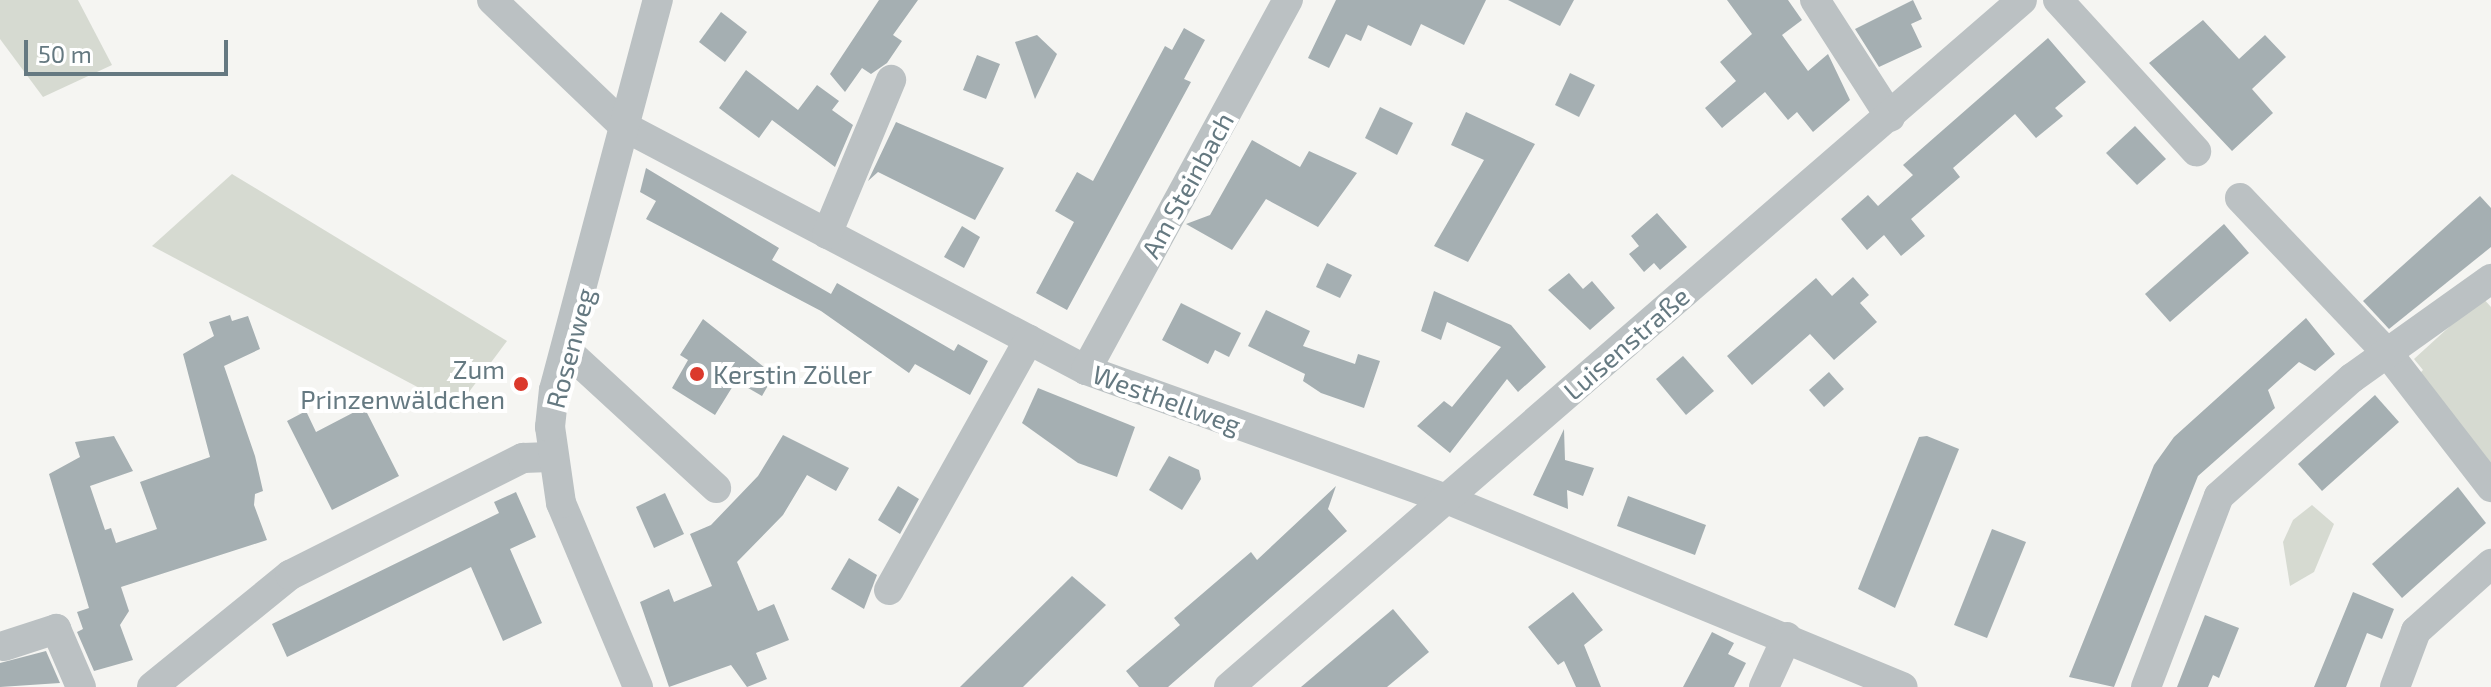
<!DOCTYPE html>
<html>
<head>
<meta charset="utf-8">
<style>
  body { margin:0 }
  #map { position:relative; width:2491px; height:687px; overflow:hidden; background:#f5f5f2; font-family:"Exo 2",sans-serif }
  div>[style] { position:absolute }
  .green>* { inset:0; background:#d6dad1 }
  .building>* { inset:0; background:#a5afb2 }
  .minor>* { height:30px; margin:-15px; padding:0 15px; transform-origin:15px; border-radius:15px; background:#bbc1c3 }
  .dots>* { width:22px; height:22px; translate:-50% -50%; box-sizing:border-box; border:4px solid #fff; border-radius:50% }
  span { translate:-50% -50%; white-space:nowrap; text-align:center; line-height:1.15; -webkit-text-stroke:8px #fff; paint-order:stroke }
  .street-label { font-size:26px; color:#657981 }
  .poi-label { font-size:26px; color:#657981 }
  .right { translate:-100% -50%; text-align:right }
  .left { translate:0 -50%; text-align:left }
  .scale { position:absolute; left:24px; top:40px; width:204px; height:36px; box-sizing:border-box; border:4px solid #657981; border-top:0; padding-left:10px; font-size:24px; line-height:28px; white-space:nowrap; color:#657981; -webkit-text-stroke:6px #fff; paint-order:stroke }
</style>
</head>
<body>
<div id="map">
  <div class="green">
    <i style="clip-path:polygon(0 0,78px 0,112px 65px,43px 97px,0 39px)"></i>
    <i style="clip-path:polygon(232px 174px,507px 341px,457px 408px,152px 246px)"></i>
    <i style="clip-path:polygon(2482px 297px,2491px 307px,2491px 467px,2413px 380px,2423px 370px,2414px 359px)"></i>
    <i style="clip-path:polygon(2312px 505px,2334px 524px,2314px 572px,2290px 586px,2283px 542px,2293px 520px)"></i>
  </div>
  <div class="building">
    <i style="clip-path:polygon(879px 0,918px 0,893px 35px,902px 41px,887px 63px,871px 74px,862px 68px,845px 92px,830px 74px)"></i>
    <i style="clip-path:polygon(1336px 0,1486px 0,1464px 45px,1421px 24px,1411px 46px,1368px 25px,1361px 41px,1346px 34px,1329px 68px,1308px 58px)"></i>
    <i style="clip-path:polygon(1508px 0,1574px 0,1560px 26px)"></i>
    <i style="clip-path:polygon(1727px 0,1788px 0,1802px 20px,1782px 35px,1808px 71px,1828px 54px,1850px 100px,1813px 132px,1797px 112px,1788px 120px,1765px 92px,1722px 128px,1705px 108px,1736px 81px,1720px 62px,1752px 34px)"></i>
    <i style="clip-path:polygon(1913px 0,1922px 19px,1911px 24px,1922px 47px,1879px 67px,1855px 29px)"></i>
    <i style="clip-path:polygon(721px 12px,747px 32px,725px 62px,699px 42px)"></i>
    <i style="clip-path:polygon(2203px 20px,2239px 59px,2265px 35px,2286px 57px,2252px 89px,2273px 113px,2232px 151px,2149px 63px)"></i>
    <i style="clip-path:polygon(1184px 28px,1205px 40px,1184px 79px,1191px 82px,1067px 310px,1036px 293px,1074px 222px,1055px 211px,1077px 172px,1093px 181px,1165px 46px,1172px 50px)"></i>
    <i style="clip-path:polygon(1037px 35px,1057px 54px,1035px 99px,1015px 42px)"></i>
    <i style="clip-path:polygon(2048px 38px,2086px 82px,2055px 108px,2063px 116px,2036px 138px,2015px 114px,1953px 168px,1960px 177px,1911px 219px,1925px 236px,1901px 256px,1884px 235px,1867px 250px,1841px 219px,1868px 195px,1878px 206px,1913px 175px,1903px 165px)"></i>
    <i style="clip-path:polygon(977px 55px,1000px 64px,986px 99px,963px 90px)"></i>
    <i style="clip-path:polygon(746px 70px,798px 110px,817px 85px,839px 101px,832px 110px,853px 125px,835px 167px,772px 120px,759px 138px,719px 108px)"></i>
    <i style="clip-path:polygon(1570px 73px,1595px 85px,1579px 117px,1555px 105px)"></i>
    <i style="clip-path:polygon(1380px 107px,1413px 123px,1397px 155px,1365px 138px)"></i>
    <i style="clip-path:polygon(1466px 112px,1535px 144px,1468px 262px,1434px 246px,1484px 160px,1451px 145px)"></i>
    <i style="clip-path:polygon(896px 122px,1004px 168px,975px 220px,878px 172px,868px 181px)"></i>
    <i style="clip-path:polygon(2135px 126px,2166px 159px,2137px 185px,2106px 153px)"></i>
    <i style="clip-path:polygon(1252px 140px,1300px 167px,1309px 151px,1357px 173px,1318px 227px,1266px 199px,1232px 250px,1186px 224px,1210px 215px)"></i>
    <i style="clip-path:polygon(646px 168px,779px 248px,772px 260px,831px 294px,837px 283px,954px 351px,958px 344px,988px 361px,970px 395px,915px 364px,909px 373px,821px 311px,646px 219px,656px 201px,640px 192px)"></i>
    <i style="clip-path:polygon(2480px 196px,2491px 208px,2491px 247px,2389px 329px,2363px 301px)"></i>
    <i style="clip-path:polygon(1657px 213px,1687px 247px,1660px 270px,1654px 263px,1644px 272px,1629px 254px,1639px 246px,1631px 236px)"></i>
    <i style="clip-path:polygon(2224px 224px,2249px 253px,2170px 322px,2145px 294px)"></i>
    <i style="clip-path:polygon(962px 226px,980px 237px,964px 268px,944px 257px)"></i>
    <i style="clip-path:polygon(1327px 263px,1352px 275px,1340px 298px,1316px 287px)"></i>
    <i style="clip-path:polygon(1569px 273px,1583px 289px,1592px 281px,1615px 308px,1590px 330px,1548px 290px)"></i>
    <i style="clip-path:polygon(1853px 277px,1869px 295px,1860px 303px,1877px 322px,1834px 360px,1810px 334px,1752px 385px,1727px 356px,1816px 278px,1832px 296px)"></i>
    <i style="clip-path:polygon(1434px 291px,1511px 325px,1546px 367px,1518px 392px,1507px 379px,1450px 453px,1417px 426px,1444px 401px,1452px 407px,1501px 347px,1447px 322px,1441px 340px,1421px 331px)"></i>
    <i style="clip-path:polygon(1181px 303px,1241px 333px,1229px 357px,1215px 350px,1208px 364px,1162px 340px)"></i>
    <i style="clip-path:polygon(1266px 310px,1310px 331px,1303px 346px,1355px 364px,1358px 354px,1380px 361px,1364px 408px,1321px 393px,1303px 381px,1305px 374px,1248px 346px)"></i>
    <i style="clip-path:polygon(230px 315px,232px 321px,248px 316px,260px 349px,224px 366px,255px 456px,263px 491px,255px 494px,254px 505px,267px 540px,121px 587px,129px 611px,120px 625px,133px 660px,94px 671px,77px 632px,83px 629px,77px 612px,89px 608px,49px 474px,80px 457px,75px 442px,114px 436px,133px 471px,90px 486px,105px 530px,111px 528px,116px 543px,157px 529px,140px 482px,210px 457px,183px 354px,214px 336px,209px 322px)"></i>
    <i style="clip-path:polygon(2306px 318px,2335px 354px,2315px 371px,2299px 362px,2268px 390px,2275px 408px,2198px 476px,2114px 687px,2069px 677px,2154px 465px,2174px 437px)"></i>
    <i style="clip-path:polygon(703px 319px,774px 375px,762px 396px,736px 381px,715px 415px,672px 388px,688px 360px,680px 355px)"></i>
    <i style="clip-path:polygon(1683px 356px,1714px 391px,1686px 415px,1656px 379px)"></i>
    <i style="clip-path:polygon(1829px 372px,1844px 389px,1824px 407px,1809px 390px)"></i>
    <i style="clip-path:polygon(1038px 388px,1135px 427px,1117px 477px,1078px 463px,1022px 423px)"></i>
    <i style="clip-path:polygon(2375px 395px,2399px 422px,2322px 491px,2298px 464px)"></i>
    <i style="clip-path:polygon(364px 407px,399px 476px,332px 510px,287px 421px,306px 411px,316px 432px)"></i>
    <i style="clip-path:polygon(1564px 429px,1565px 460px,1594px 468px,1583px 496px,1567px 490px,1568px 509px,1533px 495px)"></i>
    <i style="clip-path:polygon(783px 435px,849px 468px,836px 491px,807px 475px,783px 515px,737px 562px,758px 611px,774px 604px,789px 640px,756px 653px,767px 679px,747px 687px,731px 665px,669px 687px,640px 602px,669px 589px,674px 602px,712px 586px,690px 534px,711px 525px,758px 476px)"></i>
    <i style="clip-path:polygon(1927px 436px,1959px 449px,1895px 608px,1858px 589px,1919px 437px)"></i>
    <i style="clip-path:polygon(1169px 456px,1199px 470px,1201px 479px,1182px 510px,1149px 490px)"></i>
    <i style="clip-path:polygon(898px 486px,919px 499px,900px 534px,878px 520px)"></i>
    <i style="clip-path:polygon(1336px 486px,1328px 509px,1347px 531px,1168px 687px,1139px 687px,1126px 671px,1180px 625px,1174px 618px,1251px 552px,1257px 560px)"></i>
    <i style="clip-path:polygon(2458px 487px,2486px 523px,2402px 598px,2372px 564px)"></i>
    <i style="clip-path:polygon(516px 492px,536px 537px,510px 549px,542px 623px,503px 641px,471px 567px,287px 657px,272px 624px,499px 513px,494px 502px)"></i>
    <i style="clip-path:polygon(665px 493px,684px 534px,654px 548px,636px 507px)"></i>
    <i style="clip-path:polygon(1628px 496px,1706px 525px,1695px 555px,1617px 526px)"></i>
    <i style="clip-path:polygon(1992px 529px,2026px 542px,1987px 638px,1954px 625px)"></i>
    <i style="clip-path:polygon(849px 558px,877px 575px,864px 609px,831px 589px)"></i>
    <i style="clip-path:polygon(1072px 576px,1106px 605px,1023px 687px,960px 687px)"></i>
    <i style="clip-path:polygon(1573px 592px,1603px 630px,1584px 645px,1601px 687px,1576px 687px,1564px 661px,1558px 665px,1528px 627px)"></i>
    <i style="clip-path:polygon(2353px 592px,2394px 609px,2382px 639px,2367px 633px,2346px 687px,2314px 687px)"></i>
    <i style="clip-path:polygon(1393px 609px,1429px 652px,1387px 687px,1301px 687px)"></i>
    <i style="clip-path:polygon(2205px 615px,2239px 628px,2219px 678px,2213px 675px,2208px 687px,2177px 687px)"></i>
    <i style="clip-path:polygon(1712px 632px,1734px 643px,1728px 654px,1746px 663px,1734px 687px,1683px 687px)"></i>
    <i style="clip-path:polygon(46px 651px,60px 683px,0 687px,0 663px)"></i>
  </div>
  <div class="minor">
    <i style="left:492px;top:0;width:184px;rotate:43.7deg"></i>
    <i style="left:625px;top:127px;width:521px;rotate:27.79deg"></i>
    <i style="left:1086px;top:370px;width:380px;rotate:19.7deg"></i>
    <i style="left:1444px;top:498px;width:496px;rotate:22.4deg"></i>
    <i style="left:1815px;top:0;width:139px;rotate:57.3deg"></i>
    <i style="left:2058px;top:0;width:205px;rotate:47.6deg"></i>
    <i style="left:2240px;top:198px;width:216px;rotate:46.5deg"></i>
    <i style="left:2389px;top:355px;width:167px;rotate:52.3deg"></i>
    <i style="left:827px;top:234px;width:167px;rotate:-67.4deg"></i>
    <i style="left:566px;top:350px;width:204px;rotate:42.6deg"></i>
    <i style="left:1086px;top:370px;width:422px;rotate:-61.4deg"></i>
    <i style="left:889px;top:590px;width:287px;rotate:-60.8deg"></i>
    <i style="left:4px;top:646px;width:55px;rotate:-18.1deg"></i>
    <i style="left:56px;top:629px;width:63px;rotate:66.7deg"></i>
    <i style="left:152px;top:687px;width:178px;rotate:-39.1deg"></i>
    <i style="left:290px;top:575px;width:261px;rotate:-26.7deg"></i>
    <i style="left:523px;top:458px;width:27px;rotate:-2deg"></i>
    <i style="left:638px;top:687px;width:199px;rotate:-112.7deg"></i>
    <i style="left:561px;top:503px;width:77px;rotate:-98.2deg"></i>
    <i style="left:550px;top:427px;width:37px;rotate:-84deg"></i>
    <i style="left:554px;top:390px;width:404px;rotate:-75.1deg"></i>
    <i style="left:1229px;top:687px;width:1049px;rotate:-40.9deg"></i>
    <i style="left:1764px;top:687px;width:55px;rotate:-65.3deg"></i>
    <i style="left:2146px;top:687px;width:204px;rotate:-69.1deg"></i>
    <i style="left:2219px;top:496px;width:178px;rotate:-41.6deg"></i>
    <i style="left:2352px;top:378px;width:171px;rotate:-35.5deg"></i>
    <i style="left:2395px;top:687px;width:60px;rotate:-69.4deg"></i>
    <i style="left:2416px;top:631px;width:101px;rotate:-41.8deg"></i>
  </div>
  <div class="dots">
    <i style="left:697px;top:374px;background:#db392c"></i>
    <i style="left:521px;top:384px;background:#db392c"></i>
  </div>
  <div class="street-label">
    <span style="left:1187px;top:185px;rotate:-61deg">Am Steinbach</span>
    <span style="left:1626px;top:343px;rotate:-41deg">Luisenstraße</span>
    <span style="left:570px;top:348px;rotate:-75deg">Rosenweg</span>
    <span style="left:1167px;top:399px;rotate:20deg">Westhellweg</span>
  </div>
  <div class="poi-label">
    <span class="right" style="left:505px;top:384px">Zum<br>Prinzenwäldchen</span>
    <span class="left" style="left:713px;top:374px">Kerstin Zöller</span>
  </div>
  <div class="scale">50 m</div>
</div>
</body>
</html>
